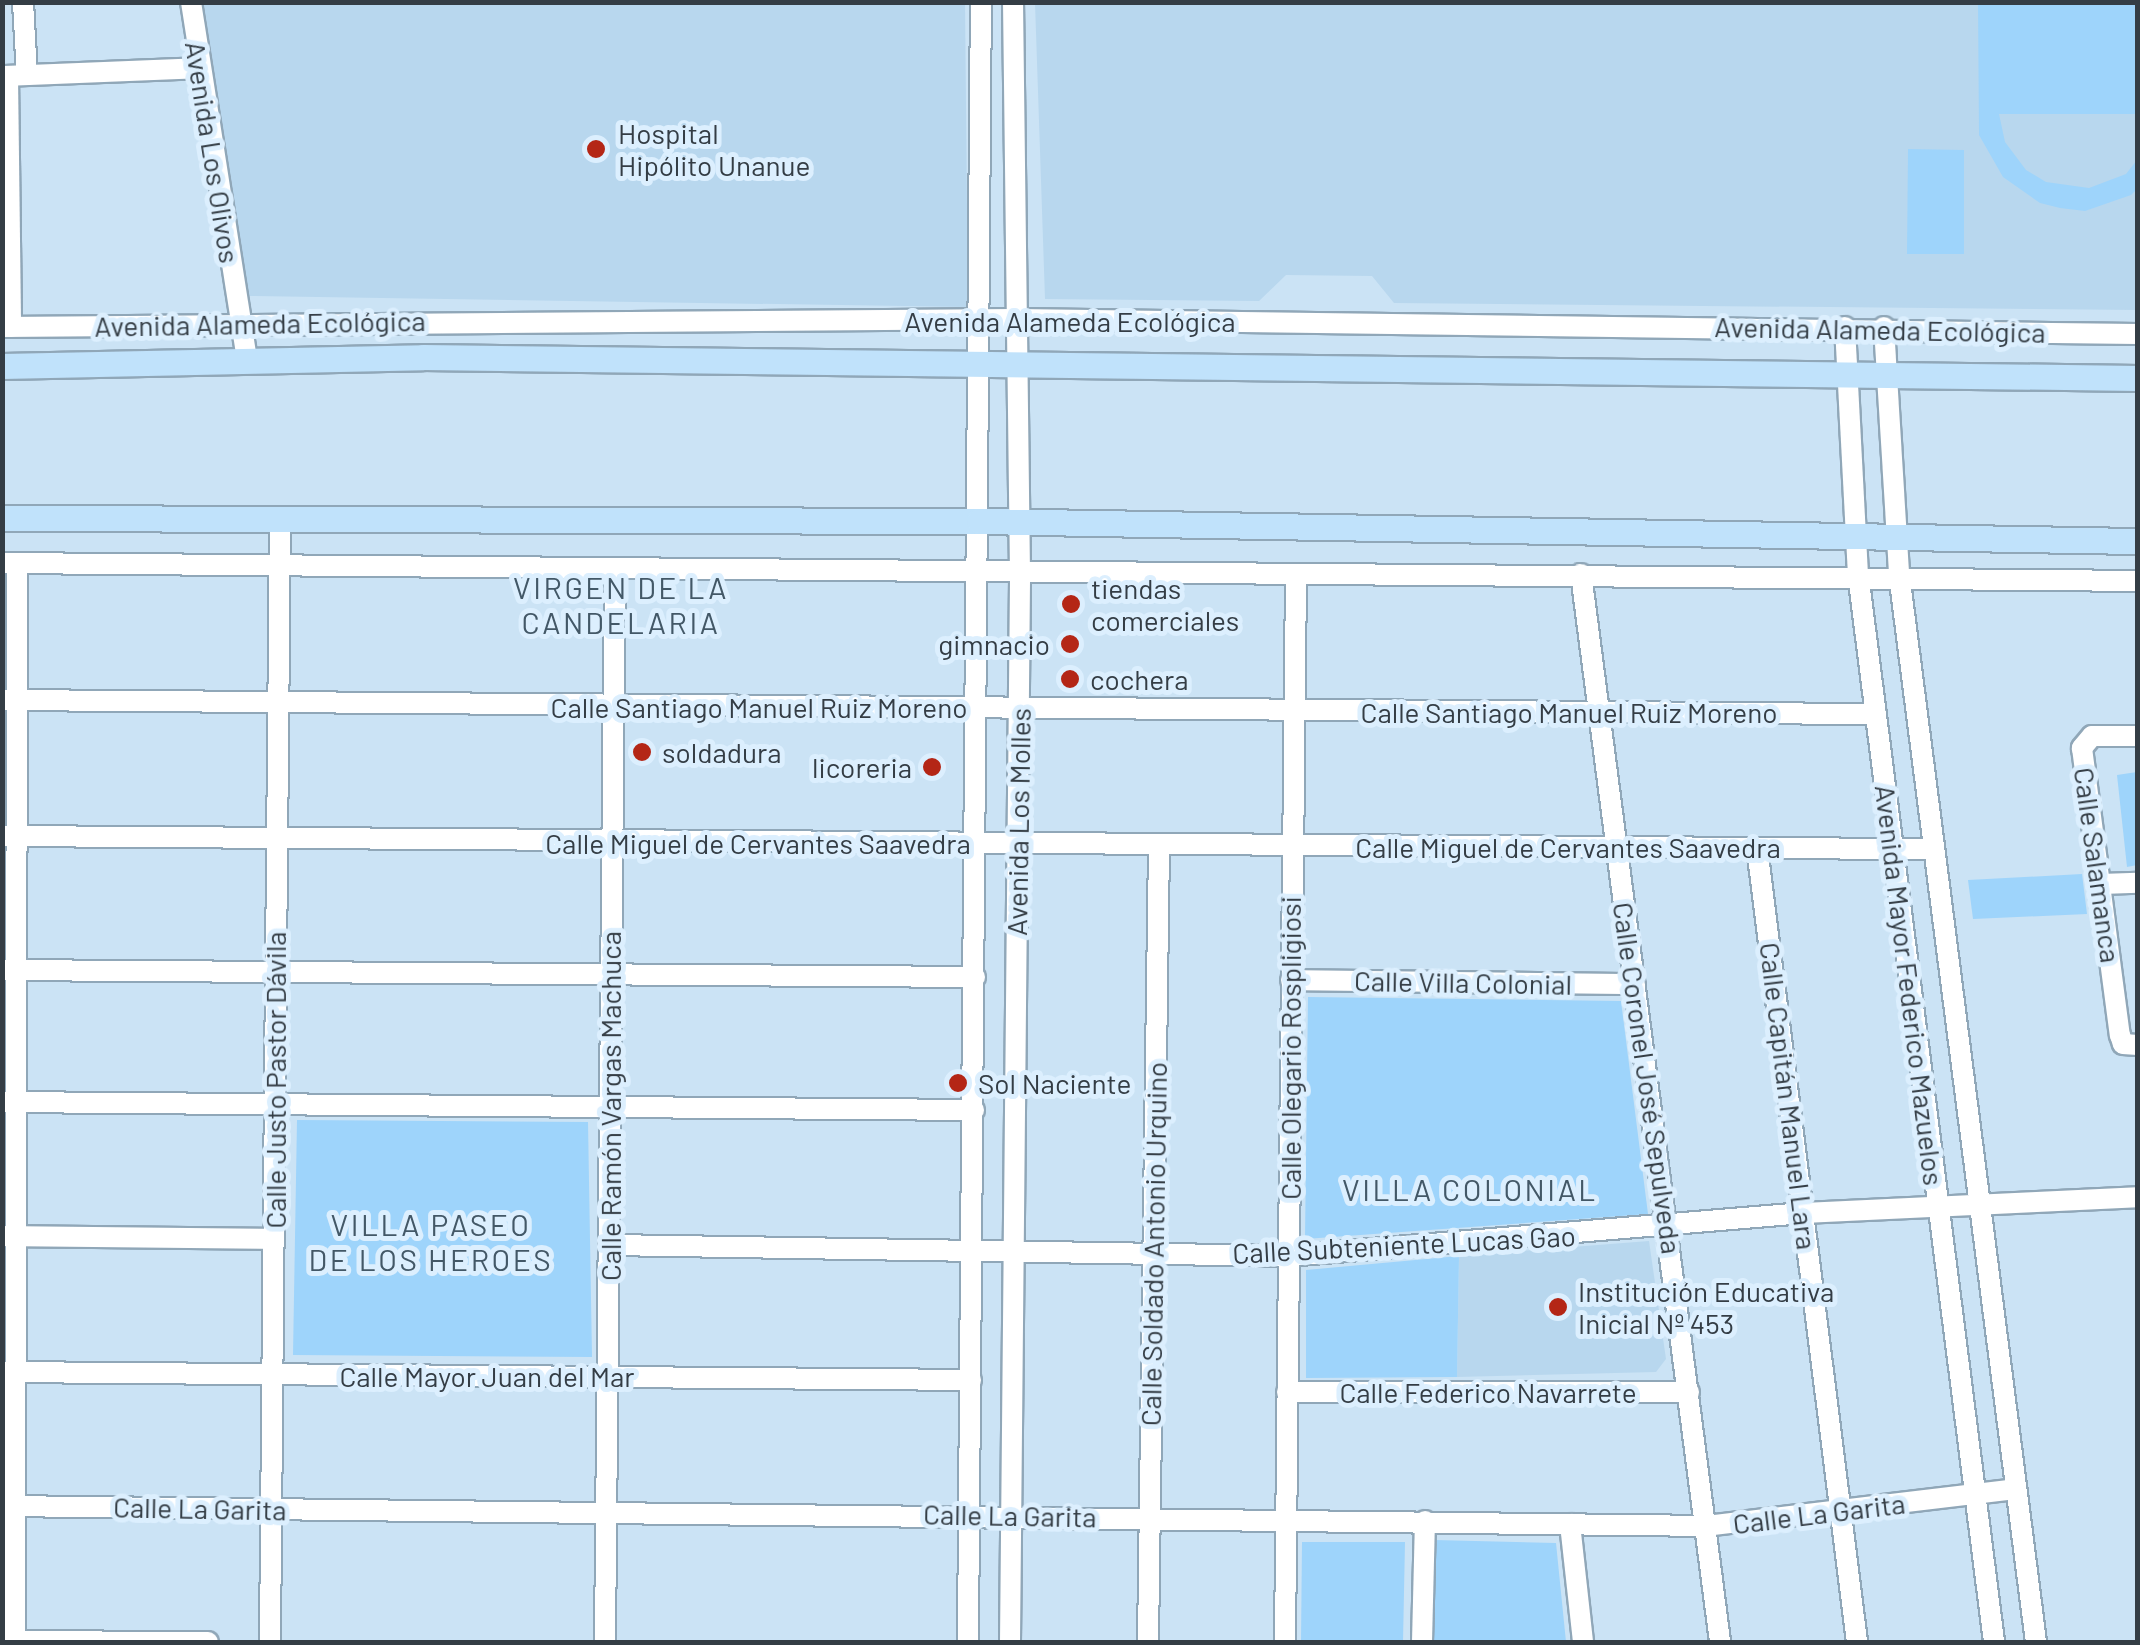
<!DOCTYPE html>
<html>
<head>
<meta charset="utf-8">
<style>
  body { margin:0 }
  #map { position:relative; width:2140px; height:1645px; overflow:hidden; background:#cbe3f5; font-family:Barlow,sans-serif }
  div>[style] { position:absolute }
  .built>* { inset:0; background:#b8d7ee }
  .green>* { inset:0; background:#9ed4fb }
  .roads { filter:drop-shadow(2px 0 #90a7b8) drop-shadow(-2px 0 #90a7b8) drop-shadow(0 2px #90a7b8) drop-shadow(0 -2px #90a7b8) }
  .minor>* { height:20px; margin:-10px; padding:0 10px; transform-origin:10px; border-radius:10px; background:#fff }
  .major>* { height:25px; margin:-12.5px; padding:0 12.5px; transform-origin:12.5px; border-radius:12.5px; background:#c0e2fb }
  .dots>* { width:28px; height:28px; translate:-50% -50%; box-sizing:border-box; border:5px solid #dceffe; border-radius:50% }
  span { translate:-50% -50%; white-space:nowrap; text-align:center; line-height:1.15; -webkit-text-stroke:10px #dceffe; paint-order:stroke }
  .poi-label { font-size:28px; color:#343d45 }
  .left { translate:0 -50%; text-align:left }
  .right { translate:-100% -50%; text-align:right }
  .street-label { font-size:28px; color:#343d45 }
  .neighbourhood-label { font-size:30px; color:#435867; letter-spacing:2.5px }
  .frame { position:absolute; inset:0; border:5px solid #343d45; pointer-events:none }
</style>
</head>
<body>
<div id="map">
  <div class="built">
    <i style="clip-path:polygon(203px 3px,965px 3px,968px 307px,249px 296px)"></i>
    <i style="clip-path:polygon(1035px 3px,2137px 3px,2137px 310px,1394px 303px,1372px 276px,1286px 275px,1259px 301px,1045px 299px)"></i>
    <i style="clip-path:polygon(1649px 1241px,1666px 1359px,1656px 1372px,1457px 1377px,1459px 1256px)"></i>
  </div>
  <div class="green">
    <i style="clip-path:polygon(1978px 3px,2137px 3px,2137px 114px,1999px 114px,2005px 142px,2026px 170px,2046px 182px,2089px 188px,2126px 174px,2137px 160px,2137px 189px,2131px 195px,2085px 211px,2060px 208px,2040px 203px,2003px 177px,1979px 135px)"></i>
    <i style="clip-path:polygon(1908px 149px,1964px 150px,1964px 254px,1907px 254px)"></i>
    <i style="clip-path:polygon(2137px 772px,2137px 865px,2127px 867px,2117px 775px)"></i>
    <i style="clip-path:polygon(2082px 874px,2087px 914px,1973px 919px,1968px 880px)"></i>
    <i style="clip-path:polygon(1308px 997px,1621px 1001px,1648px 1214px,1305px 1239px)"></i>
    <i style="clip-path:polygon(297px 1120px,588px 1122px,592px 1357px,293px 1355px)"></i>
    <i style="clip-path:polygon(1459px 1256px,1457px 1377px,1306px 1378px,1306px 1270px)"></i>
    <i style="clip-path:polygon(1434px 1540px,1556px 1543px,1566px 1642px,1431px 1642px)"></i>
    <i style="clip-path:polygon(1302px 1542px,1405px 1542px,1403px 1642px,1301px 1642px)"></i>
  </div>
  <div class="roads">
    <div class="minor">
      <i style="left:23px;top:2px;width:73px;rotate:86.9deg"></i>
      <i style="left:191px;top:2px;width:363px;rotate:81.1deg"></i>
      <i style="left:2px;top:76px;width:198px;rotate:-2.3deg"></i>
      <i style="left:8px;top:76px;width:251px;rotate:89.3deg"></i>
      <i style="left:2px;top:327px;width:1015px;rotate:-0.45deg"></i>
      <i style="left:1017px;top:319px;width:1121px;rotate:0.77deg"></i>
      <i style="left:1845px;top:327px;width:247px;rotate:87deg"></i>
      <i style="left:1858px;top:574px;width:1077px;rotate:82.74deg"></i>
      <i style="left:1884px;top:327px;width:247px;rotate:86.5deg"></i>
      <i style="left:1899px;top:574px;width:1077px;rotate:82.69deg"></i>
      <i style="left:2px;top:563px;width:2136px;rotate:0.48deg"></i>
      <i style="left:1581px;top:574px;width:1077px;rotate:82.58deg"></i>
      <i style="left:2px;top:700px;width:1874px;rotate:0.43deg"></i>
      <i style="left:2138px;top:736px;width:46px;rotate:180deg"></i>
      <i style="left:2092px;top:736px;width:16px;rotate:130deg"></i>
      <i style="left:2082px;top:748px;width:290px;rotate:82.5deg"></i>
      <i style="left:2120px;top:1035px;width:9px;rotate:72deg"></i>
      <i style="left:2123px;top:1044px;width:15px;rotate:4deg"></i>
      <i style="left:2px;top:836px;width:1932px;rotate:0.39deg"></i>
      <i style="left:1757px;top:848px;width:800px;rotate:82.82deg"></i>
      <i style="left:2101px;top:884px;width:37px;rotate:-2deg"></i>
      <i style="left:2px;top:970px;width:973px;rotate:0.41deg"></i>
      <i style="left:1291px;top:980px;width:344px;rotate:0.7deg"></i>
      <i style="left:2px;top:1102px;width:972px;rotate:0.47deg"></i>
      <i style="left:2px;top:1236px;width:272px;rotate:0.6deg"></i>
      <i style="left:609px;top:1245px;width:679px;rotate:0.93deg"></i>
      <i style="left:1288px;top:1256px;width:517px;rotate:-4.77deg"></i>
      <i style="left:1803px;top:1213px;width:335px;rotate:-2.7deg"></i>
      <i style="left:2px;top:1372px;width:969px;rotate:0.47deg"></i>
      <i style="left:1287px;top:1392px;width:402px"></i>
      <i style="left:2px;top:1506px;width:1704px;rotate:0.67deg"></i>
      <i style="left:1706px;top:1526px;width:312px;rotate:-6.8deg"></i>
      <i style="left:1570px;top:1524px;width:119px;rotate:83.7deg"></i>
      <i style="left:5px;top:1641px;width:203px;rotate:0.3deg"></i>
      <i style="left:15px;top:1642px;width:1079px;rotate:-89.89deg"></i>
      <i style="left:270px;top:1642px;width:1124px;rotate:-89.49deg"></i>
      <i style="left:605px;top:1642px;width:1072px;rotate:-89.47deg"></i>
      <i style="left:968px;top:1642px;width:1640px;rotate:-89.55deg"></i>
      <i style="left:1010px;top:1642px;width:1068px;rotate:-89.46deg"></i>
      <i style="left:1020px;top:574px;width:572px;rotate:-90.7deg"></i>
      <i style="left:1148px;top:1642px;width:797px;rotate:-89.21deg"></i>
      <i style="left:1285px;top:1642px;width:1068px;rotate:-89.41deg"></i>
      <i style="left:1422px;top:1642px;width:121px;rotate:-88.6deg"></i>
    </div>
    <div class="major">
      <i style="left:2px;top:366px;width:421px;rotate:-1.2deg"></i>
      <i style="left:423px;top:357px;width:1715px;rotate:0.7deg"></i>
      <i style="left:2px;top:518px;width:977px;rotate:0.18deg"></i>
      <i style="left:979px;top:521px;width:1159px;rotate:0.99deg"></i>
    </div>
  </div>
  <div class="dots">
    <i style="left:596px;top:149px;background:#b42616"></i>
    <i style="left:1071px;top:604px;background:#b42616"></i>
    <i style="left:1070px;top:644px;background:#b42616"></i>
    <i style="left:1070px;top:679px;background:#b42616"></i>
    <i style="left:642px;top:752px;background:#b42616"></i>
    <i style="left:932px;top:767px;background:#b42616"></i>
    <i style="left:958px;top:1083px;background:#b42616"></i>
    <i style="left:1558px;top:1307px;background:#b42616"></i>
  </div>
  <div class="poi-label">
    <span class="left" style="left:618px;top:149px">Hospital<br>Hipólito Unanue</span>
    <span class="left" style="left:1091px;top:604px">tiendas<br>comerciales</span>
    <span class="right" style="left:1050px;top:644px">gimnacio</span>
    <span class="left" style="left:1090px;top:679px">cochera</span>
    <span class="left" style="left:662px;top:752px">soldadura</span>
    <span class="right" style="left:912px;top:767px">licoreria</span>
    <span class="left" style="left:978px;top:1083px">Sol Naciente</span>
    <span class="left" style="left:1578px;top:1307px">Institución Educativa<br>Inicial Nº 453</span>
  </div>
  <div class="street-label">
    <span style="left:213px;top:152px;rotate:81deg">Avenida Los Olivos</span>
    <span style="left:1070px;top:321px">Avenida Alameda Ecológica</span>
    <span style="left:260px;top:323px;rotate:-1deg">Avenida Alameda Ecológica</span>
    <span style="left:1880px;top:329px;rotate:1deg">Avenida Alameda Ecológica</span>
    <span style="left:759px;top:707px">Calle Santiago Manuel Ruiz Moreno</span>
    <span style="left:1569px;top:712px">Calle Santiago Manuel Ruiz Moreno</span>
    <span style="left:1018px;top:822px;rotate:-89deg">Avenida Los Molles</span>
    <span style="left:758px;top:843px">Calle Miguel de Cervantes Saavedra</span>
    <span style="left:1568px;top:847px">Calle Miguel de Cervantes Saavedra</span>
    <span style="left:2098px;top:865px;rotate:82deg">Calle Salamanca</span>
    <span style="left:1463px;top:982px;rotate:1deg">Calle Villa Colonial</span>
    <span style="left:1910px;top:985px;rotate:83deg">Avenida Mayor Federico Mazuelos</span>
    <span style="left:1290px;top:1048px;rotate:-90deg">Calle Olegario Rospligiosi</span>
    <span style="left:1648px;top:1078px;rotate:82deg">Calle Coronel José Sepulveda</span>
    <span style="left:275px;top:1080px;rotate:-90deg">Calle Justo Pastor Dávila</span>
    <span style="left:1789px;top:1096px;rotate:83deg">Calle Capitán Manuel Lara</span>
    <span style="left:610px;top:1106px;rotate:-90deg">Calle Ramón Vargas Machuca</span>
    <span style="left:1153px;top:1244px;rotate:-89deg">Calle Soldado Antonio Urquino</span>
    <span style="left:1404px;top:1244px;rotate:-3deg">Calle Subteniente Lucas Gao</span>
    <span style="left:487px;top:1376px">Calle Mayor Juan del Mar</span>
    <span style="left:1488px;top:1392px">Calle Federico Navarrete</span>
    <span style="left:200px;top:1508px;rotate:1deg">Calle La Garita</span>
    <span style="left:1819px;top:1513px;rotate:-7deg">Calle La Garita</span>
    <span style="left:1010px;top:1515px;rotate:1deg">Calle La Garita</span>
  </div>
  <div class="neighbourhood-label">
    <span style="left:621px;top:604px">VIRGEN DE LA<br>CANDELARIA</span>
    <span style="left:1470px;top:1189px">VILLA COLONIAL</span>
    <span style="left:431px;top:1241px">VILLA PASEO<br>DE LOS HEROES</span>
  </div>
  <div class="frame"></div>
</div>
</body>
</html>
